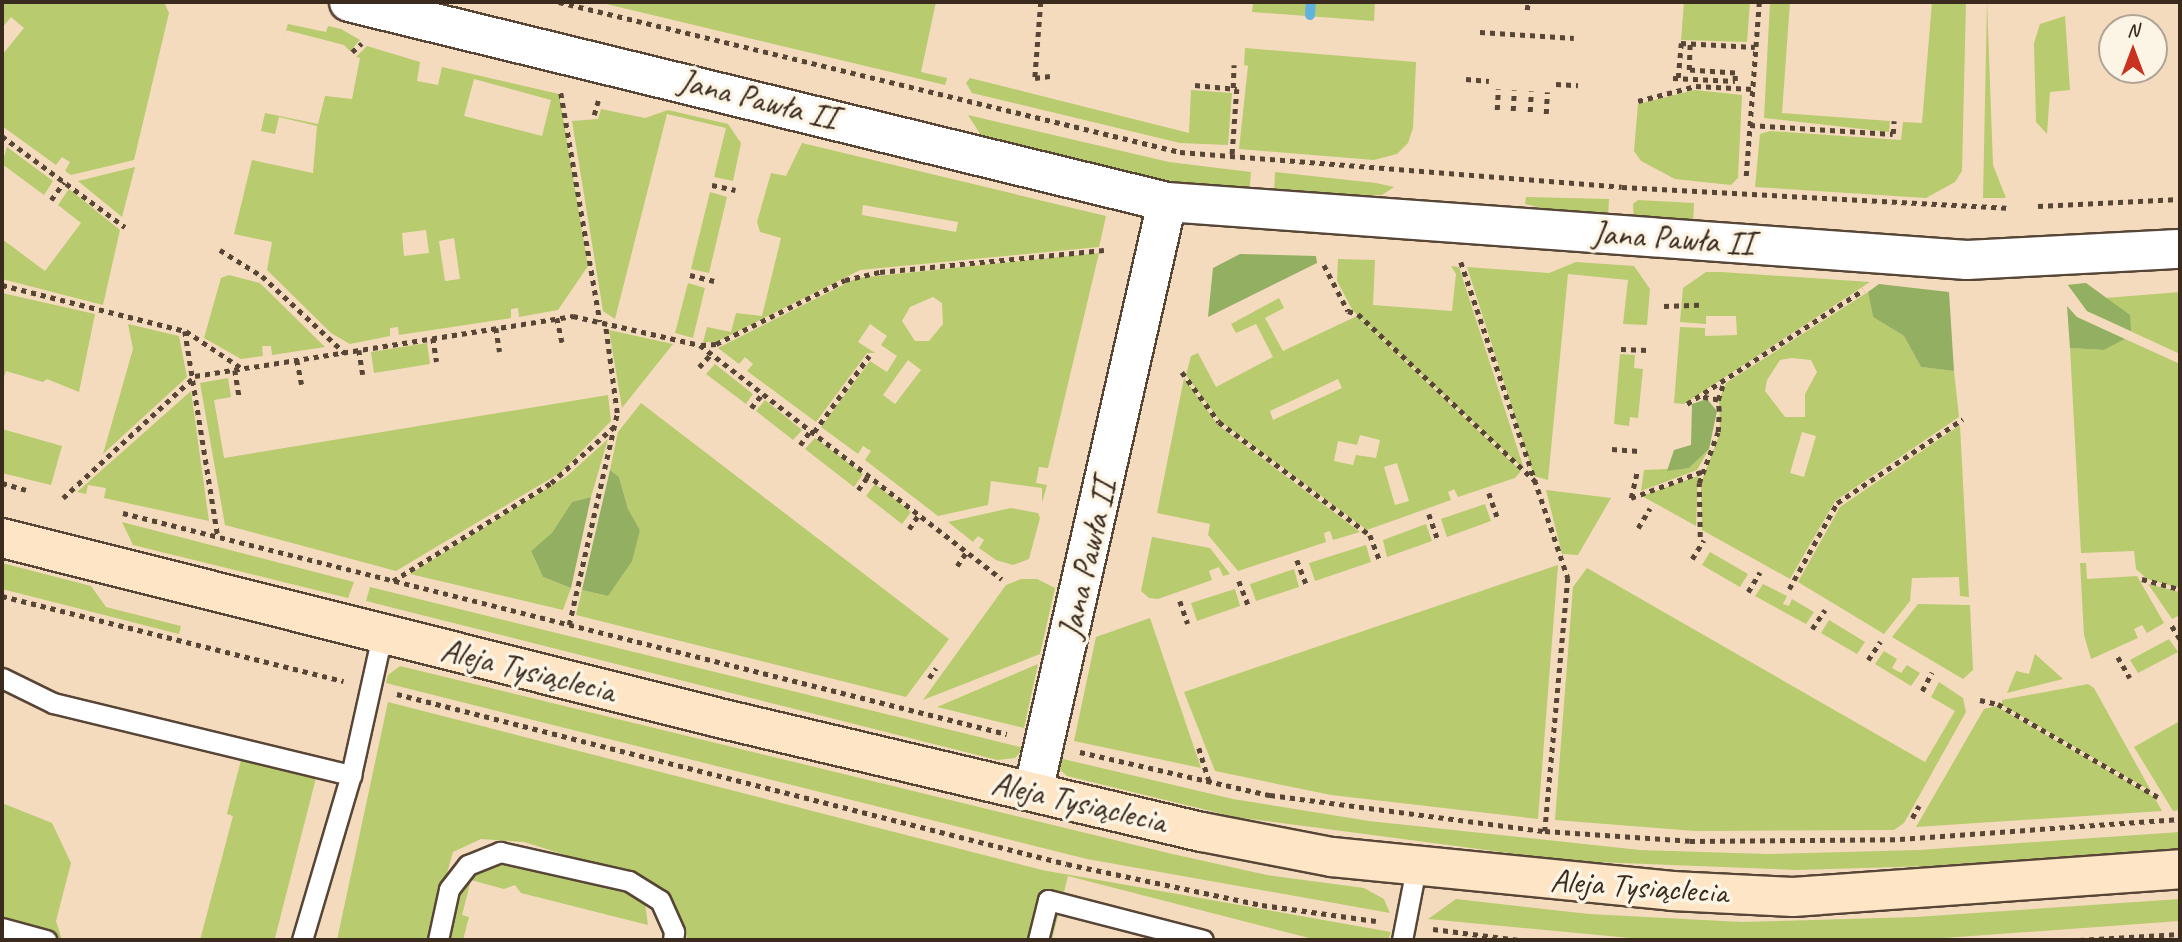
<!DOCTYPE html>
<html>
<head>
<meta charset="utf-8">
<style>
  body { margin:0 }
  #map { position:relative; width:2182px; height:942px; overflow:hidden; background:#f4dbbe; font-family:Caveat,sans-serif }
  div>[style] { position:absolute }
  .green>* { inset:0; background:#b8cb6f }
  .forest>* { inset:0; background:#92af62 }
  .stream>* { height:10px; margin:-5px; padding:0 5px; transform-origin:5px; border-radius:5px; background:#61b2dc }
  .path>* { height:4.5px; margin-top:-2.25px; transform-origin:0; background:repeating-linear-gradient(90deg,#574536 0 5px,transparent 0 10px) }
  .roads { filter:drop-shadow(2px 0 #574536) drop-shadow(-2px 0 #574536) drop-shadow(0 2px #574536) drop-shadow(0 -2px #574536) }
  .lane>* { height:19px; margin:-9.5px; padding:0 9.5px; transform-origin:9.5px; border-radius:9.5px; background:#fff }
  .street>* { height:38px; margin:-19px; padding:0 19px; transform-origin:19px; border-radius:19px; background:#fff }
  .secondary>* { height:38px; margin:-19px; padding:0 19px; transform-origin:19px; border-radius:19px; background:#fde5c5 }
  span { translate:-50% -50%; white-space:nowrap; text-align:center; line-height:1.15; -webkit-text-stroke:7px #fcf5e5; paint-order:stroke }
  .street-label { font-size:33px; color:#3b2a1e }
  .frame { position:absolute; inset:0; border:4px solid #3b2a1e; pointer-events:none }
  .north { position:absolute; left:2098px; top:14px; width:70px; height:70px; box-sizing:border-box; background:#fcf5e5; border:2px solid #afa495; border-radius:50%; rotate:0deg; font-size:19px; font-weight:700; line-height:28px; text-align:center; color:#3b2a1e }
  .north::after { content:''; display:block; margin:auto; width:24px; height:32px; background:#c8321e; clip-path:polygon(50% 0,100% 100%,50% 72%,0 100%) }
</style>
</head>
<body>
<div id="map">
  <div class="green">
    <i style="clip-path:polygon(2px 2px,164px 2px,169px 13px,134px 160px,71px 175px,65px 171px,70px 162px,62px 157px,56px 165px,2px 126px,2px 55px,24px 28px,11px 17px,2px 28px)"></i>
    <i style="clip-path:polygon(598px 2px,936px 2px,921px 72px,947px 78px,945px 85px)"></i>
    <i style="clip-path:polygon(1253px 2px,1375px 2px,1374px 21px,1252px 12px)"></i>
    <i style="clip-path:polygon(1684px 2px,1750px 2px,1747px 42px,1681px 40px)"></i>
    <i style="clip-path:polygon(1770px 2px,1790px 2px,1782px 113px,1890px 121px,1889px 132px,1764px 118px)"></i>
    <i style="clip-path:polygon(1932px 2px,1966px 2px,1962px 171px,1955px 182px,1926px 198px,1755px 187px,1760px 134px,1770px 131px,1901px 140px,1903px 122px,1922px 123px)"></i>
    <i style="clip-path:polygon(1987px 2px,1993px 165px,2006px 198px,1983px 198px)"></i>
    <i style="clip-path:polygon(2065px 16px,2070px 90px,2050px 92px,2047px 134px,2036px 122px,2034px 43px,2040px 24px)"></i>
    <i style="clip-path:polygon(288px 24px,326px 32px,328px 26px,341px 29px,360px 40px,350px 51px,344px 45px,286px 30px,272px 74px)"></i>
    <i style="clip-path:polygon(evenodd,367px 46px,420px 62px,417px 81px,438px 85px,442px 67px,559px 94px,588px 266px,558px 310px,519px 317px,518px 308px,511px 309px,511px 318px,399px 335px,398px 327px,390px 328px,390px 336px,350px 344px,331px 333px,267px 270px,272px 242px,234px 234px,252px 160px,313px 173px,317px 126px,279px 117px,275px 134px,261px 131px,265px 113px,318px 124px,325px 96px,352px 99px,360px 58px,356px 57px,367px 46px,474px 79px,551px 100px,542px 136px,464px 116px,474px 79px,367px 46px,426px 230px,429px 253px,404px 256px,402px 233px,426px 230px,367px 46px,454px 238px,460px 279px,445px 281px,439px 241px,454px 238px)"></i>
    <i style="clip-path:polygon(1245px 48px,1416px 62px,1413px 128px,1408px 143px,1397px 154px,1374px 160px,1239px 149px,1248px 66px,1244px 65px)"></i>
    <i style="clip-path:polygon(970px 78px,1189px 133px,1191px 90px,1232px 93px,1228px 145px,1180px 143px,972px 93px,966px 83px)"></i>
    <i style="clip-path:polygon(1695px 90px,1742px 95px,1738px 178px,1731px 185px,1675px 179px,1641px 161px,1634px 151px,1638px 104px)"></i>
    <i style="clip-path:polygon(601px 109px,645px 118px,668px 110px,728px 124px,741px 143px,733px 181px,714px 177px,726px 128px,667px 114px,615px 319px,603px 311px,572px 121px,598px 119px)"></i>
    <i style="clip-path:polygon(968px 115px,1169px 162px,1251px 172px,1249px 196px,1151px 180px,982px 137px)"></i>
    <i style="clip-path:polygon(evenodd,802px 143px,1106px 216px,1099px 247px,860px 270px,716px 342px,703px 342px,707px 327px,731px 332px,736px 313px,762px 316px,781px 238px,760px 232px,757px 222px,771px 173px,786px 176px,802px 143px,863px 205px,958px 222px,956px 232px,862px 215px,863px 205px)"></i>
    <i style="clip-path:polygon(7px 147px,53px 181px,44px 195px,2px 164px)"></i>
    <i style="clip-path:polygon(135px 167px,122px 217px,78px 181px)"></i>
    <i style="clip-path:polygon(1275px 172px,1376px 183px,1394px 187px,1382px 195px,1274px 197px)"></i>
    <i style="clip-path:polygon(69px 189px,120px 230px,103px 305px,2px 279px,2px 239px,45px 271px,81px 223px,58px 205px)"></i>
    <i style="clip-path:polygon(710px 192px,727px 197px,709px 273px,691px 269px)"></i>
    <i style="clip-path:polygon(1526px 197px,1609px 199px,1608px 217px,1590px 220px,1525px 204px)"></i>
    <i style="clip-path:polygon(1638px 200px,1694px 203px,1693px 226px,1634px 219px,1633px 204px)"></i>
    <i style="clip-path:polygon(evenodd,1099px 253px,1048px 468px,1039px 467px,1036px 483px,1047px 485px,1042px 503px,1042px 488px,991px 481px,988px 505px,938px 516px,865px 460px,871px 451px,863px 446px,858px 454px,821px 427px,870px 361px,887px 372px,897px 356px,881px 345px,887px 336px,870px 324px,858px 342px,875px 353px,867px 353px,816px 422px,747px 371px,753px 364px,745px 357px,739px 364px,718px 348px,857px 278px,1099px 253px,933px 297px,942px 303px,943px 324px,929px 341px,915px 341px,902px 321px,910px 307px,933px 297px,1099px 253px,908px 360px,921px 370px,895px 404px,883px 395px,908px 360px)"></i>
    <i style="clip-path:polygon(1338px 259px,1375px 260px,1373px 305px,1452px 311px,1456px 274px,1451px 266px,1459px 267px,1524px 469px,1353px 311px,1337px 281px)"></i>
    <i style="clip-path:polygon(1576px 262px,1634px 266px,1650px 289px,1647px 325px,1623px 324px,1628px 280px,1568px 274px,1548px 480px,1534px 476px,1467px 267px,1549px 273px)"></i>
    <i style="clip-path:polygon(1706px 272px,1721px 272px,1870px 282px,1684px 404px,1674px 403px,1680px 327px,1705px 328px,1705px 336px,1737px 335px,1736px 316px,1706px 316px,1706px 324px,1680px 322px,1683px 288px)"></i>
    <i style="clip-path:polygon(229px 275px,260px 283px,325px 347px,272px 355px,271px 346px,262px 346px,263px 356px,241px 359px,204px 338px,221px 278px)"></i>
    <i style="clip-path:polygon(688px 283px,705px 288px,693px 338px,675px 333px)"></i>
    <i style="clip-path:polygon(2086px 283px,2105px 298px,2180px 292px,2180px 354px,2087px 311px,2068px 285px)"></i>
    <i style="clip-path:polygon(evenodd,1868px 292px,1873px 317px,1904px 336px,1921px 367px,1954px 371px,1959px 417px,1835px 501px,1790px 579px,1702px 530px,1701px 483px,1720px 433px,1719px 400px,1726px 383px,1868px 292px,1792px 358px,1811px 360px,1817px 372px,1805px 394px,1805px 417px,1785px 417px,1765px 391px,1767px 380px,1780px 360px,1792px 358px,1868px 292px,1802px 432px,1816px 436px,1804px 477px,1790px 473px,1802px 432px)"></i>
    <i style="clip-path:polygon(2px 293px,95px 314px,79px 392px,47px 379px,43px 382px,6px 371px,2px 383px)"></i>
    <i style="clip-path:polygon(evenodd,1279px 298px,1284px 308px,1265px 318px,1283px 351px,1357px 316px,1521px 471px,1515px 478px,1458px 497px,1454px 489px,1448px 492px,1451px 500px,1367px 530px,1220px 421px,1186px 375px,1191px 356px,1198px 353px,1216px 387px,1273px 357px,1256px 324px,1236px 333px,1231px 324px,1279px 298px,1338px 379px,1342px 388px,1273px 420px,1270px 411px,1338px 379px,1279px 298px,1360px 435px,1380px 440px,1376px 458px,1356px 455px,1353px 465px,1334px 461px,1338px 441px,1357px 445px,1360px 435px,1279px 298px,1397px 463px,1409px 501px,1395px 505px,1384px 467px,1397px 463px)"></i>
    <i style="clip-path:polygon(128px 324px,179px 336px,187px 377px,103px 454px,133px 349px)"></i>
    <i style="clip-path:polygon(609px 330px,673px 344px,622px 408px)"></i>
    <i style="clip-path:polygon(2125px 339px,2180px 364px,2180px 588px,2147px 579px,2136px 569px,2134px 551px,2081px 553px,2070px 348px,2104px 350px)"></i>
    <i style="clip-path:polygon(427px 343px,430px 364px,374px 373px,371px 352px)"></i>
    <i style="clip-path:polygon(1620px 354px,1635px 355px,1634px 368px,1643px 369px,1638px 418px,1630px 417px,1629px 426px,1614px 424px)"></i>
    <i style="clip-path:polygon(715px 364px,753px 394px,746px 404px,706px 374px)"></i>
    <i style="clip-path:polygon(228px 378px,231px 397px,214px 400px,224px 458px,608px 395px,611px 421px,560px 473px,396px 571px,225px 525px,200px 383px)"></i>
    <i style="clip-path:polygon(1184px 378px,1218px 425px,1360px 532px,1333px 540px,1330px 531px,1324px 533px,1326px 542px,1238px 571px,1208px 535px,1210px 524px,1157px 513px)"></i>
    <i style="clip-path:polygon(191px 391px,209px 521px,104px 498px,106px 488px,88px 485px,86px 494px,77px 492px)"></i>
    <i style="clip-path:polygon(765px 400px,802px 430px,793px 440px,756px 411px)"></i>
    <i style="clip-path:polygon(641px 403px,949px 639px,906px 697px,576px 615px,582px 590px,608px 596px,640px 530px,628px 509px,619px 477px,610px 470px,618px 432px)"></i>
    <i style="clip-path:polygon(1960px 425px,1969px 597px,1960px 596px,1959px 577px,1912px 578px,1910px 601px,1884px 634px,1798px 582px,1840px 507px)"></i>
    <i style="clip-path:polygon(2px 429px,62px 446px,51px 485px,2px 473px)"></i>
    <i style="clip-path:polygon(815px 438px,863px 474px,854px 487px,805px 449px)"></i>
    <i style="clip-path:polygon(608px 439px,591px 497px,572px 502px,552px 534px,531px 551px,543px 577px,571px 588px,563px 610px,410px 574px,567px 476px)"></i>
    <i style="clip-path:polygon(1709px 449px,1697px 470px,1641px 491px,1644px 470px,1689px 468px)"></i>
    <i style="clip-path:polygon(1698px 476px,1696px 526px,1642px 496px)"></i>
    <i style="clip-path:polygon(875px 484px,911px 512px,902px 524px,866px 496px)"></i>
    <i style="clip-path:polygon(1546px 490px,1611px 498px,1578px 555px,1562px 554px)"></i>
    <i style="clip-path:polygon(1485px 504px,1491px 521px,1447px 537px,1441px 519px)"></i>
    <i style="clip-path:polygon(1011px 508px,1038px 513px,1040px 518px,1029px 559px,1013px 565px,996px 560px,979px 548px,984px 540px,978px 536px,973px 542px,948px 522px)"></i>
    <i style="clip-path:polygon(122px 522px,354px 582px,348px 598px,133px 545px)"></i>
    <i style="clip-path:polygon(1426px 524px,1432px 541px,1387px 557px,1383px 540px)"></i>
    <i style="clip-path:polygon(1152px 537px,1210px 548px,1230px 574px,1223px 576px,1219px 567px,1209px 571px,1212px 580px,1158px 599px,1149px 598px,1141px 591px)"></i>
    <i style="clip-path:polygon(1366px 545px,1371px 562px,1315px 581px,1309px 563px)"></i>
    <i style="clip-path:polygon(1710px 552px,1748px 574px,1740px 587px,1702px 565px)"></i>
    <i style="clip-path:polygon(2px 563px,91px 586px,106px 607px,181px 626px,179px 634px,2px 589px)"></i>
    <i style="clip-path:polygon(2080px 563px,2086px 563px,2087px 579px,2137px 576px,2164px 623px,2147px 633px,2142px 625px,2134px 629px,2138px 638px,2091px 659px,2084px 635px)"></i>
    <i style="clip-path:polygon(1558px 565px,1538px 819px,1331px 795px,1215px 771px,1184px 692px)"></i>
    <i style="clip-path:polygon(1587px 568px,1925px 762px,1955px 711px,1931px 697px,1939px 682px,1963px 698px,1966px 712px,1904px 823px,1894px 830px,1695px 831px,1555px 820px,1573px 587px)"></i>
    <i style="clip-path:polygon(1294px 569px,1299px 587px,1256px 601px,1250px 584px)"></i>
    <i style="clip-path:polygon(1021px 579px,1037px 579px,1055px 588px,1040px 654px,923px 700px,1006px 585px)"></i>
    <i style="clip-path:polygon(1763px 584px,1787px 596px,1783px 604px,1789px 606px,1792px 599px,1814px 612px,1806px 624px,1755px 596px)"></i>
    <i style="clip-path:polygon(2148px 584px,2180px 592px,2180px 615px,2172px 619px)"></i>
    <i style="clip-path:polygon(370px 587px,1024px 748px,1015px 758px,997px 760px,366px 601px)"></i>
    <i style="clip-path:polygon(1235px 589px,1240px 606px,1197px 621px,1191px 603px)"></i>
    <i style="clip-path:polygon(1918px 604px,1970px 605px,1973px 670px,1963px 679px,1892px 637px)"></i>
    <i style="clip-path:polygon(1150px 618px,1201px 768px,1074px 741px,1096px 637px)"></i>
    <i style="clip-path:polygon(1829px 620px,1865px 642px,1857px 654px,1821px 633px)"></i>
    <i style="clip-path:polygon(2169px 639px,2178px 652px,2138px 673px,2130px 660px)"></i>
    <i style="clip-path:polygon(1884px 651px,1897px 659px,1892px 668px,1901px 673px,1907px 665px,1920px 673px,1911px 686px,1875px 664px)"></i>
    <i style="clip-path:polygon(2035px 654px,2063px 679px,2007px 693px,2016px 671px,2029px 674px)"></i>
    <i style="clip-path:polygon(1038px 664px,1024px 728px,937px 707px)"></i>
    <i style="clip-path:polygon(400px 666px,1168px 853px,1267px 875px,1364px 888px,1384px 899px,1390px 913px,1087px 859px,386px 683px,388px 675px)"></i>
    <i style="clip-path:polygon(2088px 684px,2094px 688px,2151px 791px,2002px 705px,2002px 700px)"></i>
    <i style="clip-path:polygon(388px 702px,1042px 870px,1391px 932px,1388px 940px,1317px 940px,1068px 876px,1052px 940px,688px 940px,676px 913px,639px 878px,524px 842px,481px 839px,453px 852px,428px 940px,337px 940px)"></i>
    <i style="clip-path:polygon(1996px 706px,2154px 797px,2162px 811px,1916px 827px,1984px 709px)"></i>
    <i style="clip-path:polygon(2180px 721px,2180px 810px,2173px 811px,2134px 747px)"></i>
    <i style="clip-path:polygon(1059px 758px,1233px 799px,1369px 821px,1640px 850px,1767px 854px,1919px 850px,2180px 832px,2180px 848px,1930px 866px,1798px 870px,1570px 861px,1235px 817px,1067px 776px,1059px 769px)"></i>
    <i style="clip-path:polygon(241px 760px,316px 778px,275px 938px,200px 940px,233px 816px,227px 814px)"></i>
    <i style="clip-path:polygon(2px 803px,52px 823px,71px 863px,56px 921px,62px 940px,2px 940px)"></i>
    <i style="clip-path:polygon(500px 856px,633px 891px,645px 903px,648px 925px,521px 893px,515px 885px,504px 889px,471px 880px,462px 915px,469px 917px,463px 940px,445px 940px,458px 886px,468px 874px)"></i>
    <i style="clip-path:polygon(1456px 899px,1589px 914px,1742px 922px,1916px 917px,2180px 899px,2180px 921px,1916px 940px,1651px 940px,1428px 919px)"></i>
  </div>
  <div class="forest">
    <i style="clip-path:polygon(1240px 254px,1316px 256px,1317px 263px,1208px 317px,1213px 268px)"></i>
    <i style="clip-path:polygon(2086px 283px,2130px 315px,2131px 331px,2087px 311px,2068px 285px)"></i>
    <i style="clip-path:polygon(1879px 284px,1949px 292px,1954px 371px,1921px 367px,1904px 336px,1873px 317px,1868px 292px)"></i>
    <i style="clip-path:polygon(2067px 306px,2077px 317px,2125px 339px,2104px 350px,2070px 348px)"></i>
    <i style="clip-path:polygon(1707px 399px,1717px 411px,1709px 449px,1689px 468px,1667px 471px,1674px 450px,1691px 445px,1692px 404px)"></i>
    <i style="clip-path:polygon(610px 470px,619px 477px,628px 509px,640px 530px,632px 561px,608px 596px,582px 590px)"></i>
    <i style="clip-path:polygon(591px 497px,571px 588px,543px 577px,531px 551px,552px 533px,572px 502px)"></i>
  </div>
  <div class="stream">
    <i style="left:1310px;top:15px;width:13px;rotate:-86deg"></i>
  </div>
  <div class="path">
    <i style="left:559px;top:2px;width:639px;rotate:13.58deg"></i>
    <i style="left:1180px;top:152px;width:443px;rotate:4.5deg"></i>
    <i style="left:1622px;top:187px;width:385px;rotate:3.1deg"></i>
    <i style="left:1041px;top:2px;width:76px;rotate:94.5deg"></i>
    <i style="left:1035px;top:78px;width:15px;rotate:-8deg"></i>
    <i style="left:1527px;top:10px;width:8px;rotate:-83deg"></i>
    <i style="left:1480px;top:32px;width:94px;rotate:3.7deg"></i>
    <i style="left:352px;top:52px;width:13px;rotate:-42deg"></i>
    <i style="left:1673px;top:78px;width:62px;rotate:2.8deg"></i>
    <i style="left:1735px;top:81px;width:8px;rotate:-90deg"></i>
    <i style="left:1735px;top:73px;width:46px;rotate:-176.3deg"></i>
    <i style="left:1689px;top:70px;width:26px;rotate:-88deg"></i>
    <i style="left:1678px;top:78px;width:35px;rotate:-85deg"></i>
    <i style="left:1681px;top:43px;width:74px;rotate:3.1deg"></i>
    <i style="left:1466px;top:79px;width:23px;rotate:5deg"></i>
    <i style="left:1556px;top:84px;width:22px;rotate:3deg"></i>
    <i style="left:1195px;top:85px;width:42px;rotate:5.4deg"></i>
    <i style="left:1237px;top:89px;width:69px;rotate:94.1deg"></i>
    <i style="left:1233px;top:88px;width:23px;rotate:-88deg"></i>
    <i style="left:561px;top:93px;width:232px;rotate:80.3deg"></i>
    <i style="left:1638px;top:101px;width:60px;rotate:-14.5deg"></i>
    <i style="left:1696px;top:86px;width:57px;rotate:3deg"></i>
    <i style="left:1497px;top:110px;width:21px;rotate:-87deg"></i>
    <i style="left:1513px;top:111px;width:21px;rotate:-87deg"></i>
    <i style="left:1530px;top:112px;width:21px;rotate:-87deg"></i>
    <i style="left:1546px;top:114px;width:22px;rotate:-87deg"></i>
    <i style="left:594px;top:115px;width:15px;rotate:-74deg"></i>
    <i style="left:1750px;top:125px;width:143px;rotate:3.6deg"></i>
    <i style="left:1893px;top:134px;width:13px;rotate:-86deg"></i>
    <i style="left:2px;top:136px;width:153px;rotate:36.5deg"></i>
    <i style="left:1746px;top:176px;width:174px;rotate:-85.7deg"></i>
    <i style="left:712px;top:185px;width:24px;rotate:12deg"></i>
    <i style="left:51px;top:200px;width:22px;rotate:-54deg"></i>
    <i style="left:2038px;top:206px;width:142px;rotate:-2.8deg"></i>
    <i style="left:220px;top:250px;width:49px;rotate:31.8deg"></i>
    <i style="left:262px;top:276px;width:113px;rotate:42.9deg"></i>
    <i style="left:1461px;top:262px;width:334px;rotate:71.3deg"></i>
    <i style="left:1568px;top:578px;width:254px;rotate:95.2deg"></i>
    <i style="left:1324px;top:265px;width:52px;rotate:62.4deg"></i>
    <i style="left:1348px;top:311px;width:10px;rotate:17deg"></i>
    <i style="left:1358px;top:314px;width:245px;rotate:43.3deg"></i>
    <i style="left:690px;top:275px;width:25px;rotate:14deg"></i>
    <i style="left:2px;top:285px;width:189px;rotate:14.1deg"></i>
    <i style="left:185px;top:331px;width:209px;rotate:80.9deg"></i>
    <i style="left:1664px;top:306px;width:35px;rotate:-2deg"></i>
    <i style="left:557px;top:318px;width:25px;rotate:78deg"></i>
    <i style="left:496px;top:328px;width:24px;rotate:81deg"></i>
    <i style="left:186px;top:331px;width:69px;rotate:33.7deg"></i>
    <i style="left:433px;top:338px;width:24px;rotate:81deg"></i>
    <i style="left:701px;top:345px;width:15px;rotate:-4deg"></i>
    <i style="left:716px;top:344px;width:144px;rotate:-26.4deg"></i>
    <i style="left:845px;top:280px;width:36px;rotate:-13deg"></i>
    <i style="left:880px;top:272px;width:225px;rotate:-5.6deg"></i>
    <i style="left:1621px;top:349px;width:27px;rotate:2deg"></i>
    <i style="left:359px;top:350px;width:25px;rotate:81deg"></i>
    <i style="left:297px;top:360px;width:25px;rotate:79deg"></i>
    <i style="left:699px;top:367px;width:19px;rotate:-47deg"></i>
    <i style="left:235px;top:370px;width:26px;rotate:81deg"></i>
    <i style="left:1182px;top:372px;width:62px;rotate:53.5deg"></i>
    <i style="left:1219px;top:422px;width:189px;rotate:36.8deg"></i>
    <i style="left:1370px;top:535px;width:26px;rotate:69deg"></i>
    <i style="left:1718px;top:400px;width:20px;rotate:-72deg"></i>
    <i style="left:1687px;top:404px;width:210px;rotate:-32.9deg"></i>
    <i style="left:751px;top:408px;width:19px;rotate:-51deg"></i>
    <i style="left:814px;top:432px;width:94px;rotate:-54.1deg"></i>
    <i style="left:800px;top:445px;width:19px;rotate:-54deg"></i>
    <i style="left:1612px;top:449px;width:27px;rotate:4deg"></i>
    <i style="left:2px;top:483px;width:25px;rotate:16deg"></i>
    <i style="left:858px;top:490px;width:19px;rotate:-54deg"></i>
    <i style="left:1489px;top:493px;width:28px;rotate:71deg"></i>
    <i style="left:63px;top:498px;width:180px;rotate:-42.7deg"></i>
    <i style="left:195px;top:376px;width:383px;rotate:-9deg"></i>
    <i style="left:573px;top:316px;width:130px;rotate:12.9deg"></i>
    <i style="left:700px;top:345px;width:382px;rotate:37.8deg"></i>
    <i style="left:1631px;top:498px;width:75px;rotate:-20.4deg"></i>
    <i style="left:1631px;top:498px;width:27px;rotate:-77deg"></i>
    <i style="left:123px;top:513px;width:911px;rotate:14.04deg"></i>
    <i style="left:1429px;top:514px;width:28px;rotate:71deg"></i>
    <i style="left:1638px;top:528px;width:23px;rotate:-59deg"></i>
    <i style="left:909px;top:529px;width:18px;rotate:-56deg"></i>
    <i style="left:1700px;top:537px;width:54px;rotate:-91.1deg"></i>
    <i style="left:1699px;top:483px;width:54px;rotate:-69.6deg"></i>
    <i style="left:1718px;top:432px;width:21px;rotate:-87deg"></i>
    <i style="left:1719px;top:411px;width:11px;rotate:-95deg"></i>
    <i style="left:1718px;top:400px;width:16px;rotate:-169deg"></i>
    <i style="left:1692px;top:559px;width:22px;rotate:-58deg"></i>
    <i style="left:1297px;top:560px;width:26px;rotate:69deg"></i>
    <i style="left:957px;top:566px;width:18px;rotate:-56deg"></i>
    <i style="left:2142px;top:579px;width:39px;rotate:15deg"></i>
    <i style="left:393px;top:581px;width:186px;rotate:-31.8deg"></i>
    <i style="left:551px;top:483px;width:86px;rotate:-41.7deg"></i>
    <i style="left:1239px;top:581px;width:25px;rotate:69deg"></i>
    <i style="left:1789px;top:589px;width:98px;rotate:-60.8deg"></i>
    <i style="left:1837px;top:503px;width:151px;rotate:-33.7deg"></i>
    <i style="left:1748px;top:592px;width:23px;rotate:-59deg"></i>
    <i style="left:2px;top:596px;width:352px;rotate:14deg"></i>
    <i style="left:1180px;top:601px;width:24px;rotate:71deg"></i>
    <i style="left:569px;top:625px;width:217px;rotate:-77.2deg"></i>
    <i style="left:617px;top:413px;width:91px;rotate:-97.6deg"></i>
    <i style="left:2172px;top:626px;width:15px;rotate:58deg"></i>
    <i style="left:1812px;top:629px;width:23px;rotate:-56deg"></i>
    <i style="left:2118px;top:657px;width:24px;rotate:60deg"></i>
    <i style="left:1868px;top:660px;width:22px;rotate:-56deg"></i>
    <i style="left:929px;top:678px;width:12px;rotate:-55deg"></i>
    <i style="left:1922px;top:691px;width:21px;rotate:-62deg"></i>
    <i style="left:397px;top:694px;width:691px;rotate:14.24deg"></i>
    <i style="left:1067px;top:864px;width:199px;rotate:11.9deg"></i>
    <i style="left:1262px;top:905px;width:115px;rotate:8deg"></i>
    <i style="left:1980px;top:700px;width:18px;rotate:13deg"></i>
    <i style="left:1998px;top:704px;width:185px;rotate:30.2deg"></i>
    <i style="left:1199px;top:748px;width:37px;rotate:73deg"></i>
    <i style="left:1080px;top:752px;width:195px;rotate:12.8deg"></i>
    <i style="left:1270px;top:795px;width:277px;rotate:7.5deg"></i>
    <i style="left:1545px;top:831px;width:145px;rotate:3.9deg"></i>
    <i style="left:1690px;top:841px;width:210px;rotate:-0.5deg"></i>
    <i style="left:1900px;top:839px;width:281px;rotate:-4.1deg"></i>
    <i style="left:1912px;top:818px;width:14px;rotate:-60deg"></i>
    <i style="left:1433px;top:929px;width:87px;rotate:7.3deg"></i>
    <i style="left:2079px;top:940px;width:101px;rotate:-3.4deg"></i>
  </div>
  <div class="roads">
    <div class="lane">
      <i style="left:2px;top:678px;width:57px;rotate:26.1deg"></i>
      <i style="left:53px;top:703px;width:307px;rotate:13.6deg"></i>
      <i style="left:2px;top:928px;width:46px;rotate:15.3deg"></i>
      <i style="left:302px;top:940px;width:172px;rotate:-73.5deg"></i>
      <i style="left:351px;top:775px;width:143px;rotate:-77.5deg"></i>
      <i style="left:438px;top:940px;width:52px;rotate:-77.8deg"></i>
      <i style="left:449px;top:889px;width:31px;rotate:-52deg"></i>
      <i style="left:468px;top:865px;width:35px;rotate:-22deg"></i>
      <i style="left:500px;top:852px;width:132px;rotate:12.7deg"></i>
      <i style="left:629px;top:881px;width:36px;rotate:32deg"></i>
      <i style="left:660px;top:900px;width:35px;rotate:66deg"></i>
      <i style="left:674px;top:932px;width:8px;rotate:97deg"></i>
      <i style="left:1038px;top:940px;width:41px;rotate:-76deg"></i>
      <i style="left:1048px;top:900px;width:160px;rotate:14.5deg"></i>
      <i style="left:1402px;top:940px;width:73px;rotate:-79deg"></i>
    </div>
    <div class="street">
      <i style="left:349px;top:2px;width:842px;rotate:13.74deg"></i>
      <i style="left:1167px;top:202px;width:802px;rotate:4.15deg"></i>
      <i style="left:1967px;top:260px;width:213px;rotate:-3deg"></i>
      <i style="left:1033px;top:792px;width:605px;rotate:-77.2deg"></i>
    </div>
    <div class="secondary">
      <i style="left:2px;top:538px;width:739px;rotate:14.09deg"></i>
      <i style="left:719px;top:718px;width:496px;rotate:13.3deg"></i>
      <i style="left:1202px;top:832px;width:132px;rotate:10.9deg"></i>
      <i style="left:1332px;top:857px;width:342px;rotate:5.7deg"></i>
      <i style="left:1672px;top:891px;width:121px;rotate:2.8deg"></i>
      <i style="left:1793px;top:897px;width:388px;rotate:-4.1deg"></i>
    </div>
  </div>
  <div class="street-label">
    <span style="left:758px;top:100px;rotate:14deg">Jana Pawła II</span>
    <span style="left:1673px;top:239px;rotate:4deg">Jana Pawła II</span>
    <span style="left:1088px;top:559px;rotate:-77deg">Jana Pawła II</span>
    <span style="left:528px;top:671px;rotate:14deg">Aleja Tysiąclecia</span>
    <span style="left:1079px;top:803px;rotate:13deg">Aleja Tysiąclecia</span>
    <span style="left:1639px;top:887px;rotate:4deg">Aleja Tysiąclecia</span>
  </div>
  <div class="frame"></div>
  <div class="north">N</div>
</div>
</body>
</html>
